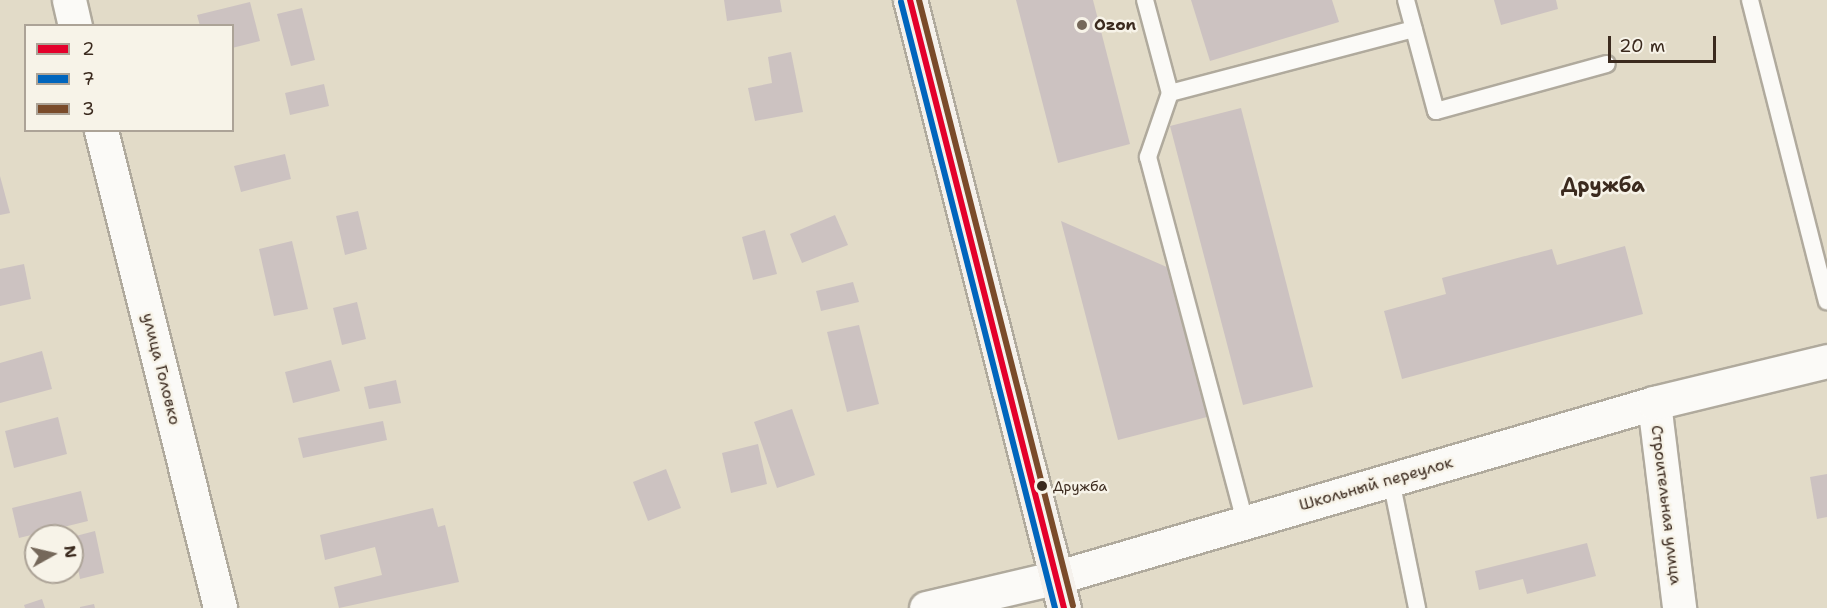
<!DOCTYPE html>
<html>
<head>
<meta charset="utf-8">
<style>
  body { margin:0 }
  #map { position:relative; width:1827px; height:608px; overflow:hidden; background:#e2dbc8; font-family:"Shantell Sans",sans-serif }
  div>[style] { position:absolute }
  .building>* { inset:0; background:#ccc2c1 }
  .roads { filter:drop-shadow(2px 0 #b0aa9d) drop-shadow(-2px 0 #b0aa9d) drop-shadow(0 2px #b0aa9d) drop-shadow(0 -2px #b0aa9d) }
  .service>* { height:16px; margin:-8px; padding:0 8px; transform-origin:8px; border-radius:8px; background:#fbfaf7 }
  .minor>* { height:33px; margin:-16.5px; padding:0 16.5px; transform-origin:16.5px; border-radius:16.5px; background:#fbfaf7 }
  .secondary>* { height:33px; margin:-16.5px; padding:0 16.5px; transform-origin:16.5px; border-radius:16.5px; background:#f5f1ec }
  .bus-1>* { height:6px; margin:-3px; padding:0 3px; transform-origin:3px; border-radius:3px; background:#e4002b }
  .bus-2>* { height:6px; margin:-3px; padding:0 3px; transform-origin:3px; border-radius:3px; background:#0065bd }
  .bus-3>* { height:6px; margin:-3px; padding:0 3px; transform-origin:3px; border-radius:3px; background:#7a4b2a }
  .dots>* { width:16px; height:16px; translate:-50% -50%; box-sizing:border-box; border:3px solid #f7f3e8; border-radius:50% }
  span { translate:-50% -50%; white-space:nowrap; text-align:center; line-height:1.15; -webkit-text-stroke:5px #f7f3e8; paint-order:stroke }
  .bus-label { font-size:14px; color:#3b2a1e }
  .left { translate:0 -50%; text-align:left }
  .poi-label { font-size:16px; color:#3b2a1e; font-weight:700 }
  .street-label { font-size:16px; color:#3b2a1e }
  .quarter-label { font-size:20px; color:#3b2a1e; font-weight:700 }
  .legend { position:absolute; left:24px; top:24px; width:210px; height:108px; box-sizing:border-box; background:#f7f3e8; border:2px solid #aca397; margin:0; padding:8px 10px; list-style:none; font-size:18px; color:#3b2a1e }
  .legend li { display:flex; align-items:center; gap:12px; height:30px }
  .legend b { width:30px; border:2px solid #aca397 }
  .north { position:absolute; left:24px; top:524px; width:60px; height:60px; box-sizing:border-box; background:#f7f3e8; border:2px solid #aca397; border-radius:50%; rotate:82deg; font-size:16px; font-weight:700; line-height:24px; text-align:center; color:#3b2a1e }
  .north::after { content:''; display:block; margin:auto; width:21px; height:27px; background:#75685a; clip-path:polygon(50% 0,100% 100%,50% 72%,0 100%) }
  .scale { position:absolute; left:1608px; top:36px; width:108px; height:27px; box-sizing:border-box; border:3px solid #3b2a1e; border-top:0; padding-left:8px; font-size:18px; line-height:21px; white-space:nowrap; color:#3b2a1e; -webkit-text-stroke:4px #f7f3e8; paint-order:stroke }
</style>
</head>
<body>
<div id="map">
  <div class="building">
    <i style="clip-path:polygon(724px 0,780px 0,782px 12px,727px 21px)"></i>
    <i style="clip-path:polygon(1016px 0,1093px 0,1130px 144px,1058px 163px)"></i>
    <i style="clip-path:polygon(1191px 0,1332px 0,1339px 22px,1210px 61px)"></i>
    <i style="clip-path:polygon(1494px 0,1556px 0,1558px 9px,1501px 25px)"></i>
    <i style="clip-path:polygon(250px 2px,260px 41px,232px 48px,232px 26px,200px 26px,197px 15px)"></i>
    <i style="clip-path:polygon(302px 8px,315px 60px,291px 66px,277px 14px)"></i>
    <i style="clip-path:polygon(791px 52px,803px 112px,755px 121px,748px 88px,772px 83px,768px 57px)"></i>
    <i style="clip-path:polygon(324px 84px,329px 106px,290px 115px,285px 93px)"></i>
    <i style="clip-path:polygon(1241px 108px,1313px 387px,1243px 405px,1170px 126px)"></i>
    <i style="clip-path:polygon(285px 154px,291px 179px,241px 192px,234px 166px)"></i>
    <i style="clip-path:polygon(0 176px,10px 213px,0 215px)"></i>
    <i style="clip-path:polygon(358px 211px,367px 249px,345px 255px,336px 216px)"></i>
    <i style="clip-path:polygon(835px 215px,848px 245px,802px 263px,790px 234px)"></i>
    <i style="clip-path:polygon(1061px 221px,1169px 268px,1207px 417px,1118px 440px)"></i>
    <i style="clip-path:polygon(765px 230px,777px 274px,753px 280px,742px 237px)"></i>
    <i style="clip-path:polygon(292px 241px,308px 309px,274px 316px,259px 249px)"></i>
    <i style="clip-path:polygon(1625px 246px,1643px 314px,1402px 379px,1384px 311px,1446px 294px,1442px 278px,1552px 249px,1557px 265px)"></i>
    <i style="clip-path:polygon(24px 264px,31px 299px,0 306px,0 269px)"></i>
    <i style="clip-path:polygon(853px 282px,859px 302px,821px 311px,816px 291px)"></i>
    <i style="clip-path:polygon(357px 302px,366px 339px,342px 345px,333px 308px)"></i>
    <i style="clip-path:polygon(859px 325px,879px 404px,847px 412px,827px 332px)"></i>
    <i style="clip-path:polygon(42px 351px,52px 389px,0 403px,0 363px)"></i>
    <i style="clip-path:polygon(331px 360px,340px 391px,293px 403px,285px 372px)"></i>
    <i style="clip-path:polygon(396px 380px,401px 403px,369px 409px,364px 387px)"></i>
    <i style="clip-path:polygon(792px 409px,815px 475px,777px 488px,754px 422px)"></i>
    <i style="clip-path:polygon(58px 417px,67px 454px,14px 468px,5px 431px)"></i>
    <i style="clip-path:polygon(383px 421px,387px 440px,303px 458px,298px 438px)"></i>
    <i style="clip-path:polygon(758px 444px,767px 484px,731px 493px,722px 453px)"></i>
    <i style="clip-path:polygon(666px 469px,681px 508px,648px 521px,633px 482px)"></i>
    <i style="clip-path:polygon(1827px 474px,1827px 517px,1817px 519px,1810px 477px)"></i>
    <i style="clip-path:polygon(81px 491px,88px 521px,19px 538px,12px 508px)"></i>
    <i style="clip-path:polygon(433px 508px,438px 527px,445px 525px,459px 582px,339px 608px,334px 587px,382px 575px,375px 547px,325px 560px,320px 535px)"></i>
    <i style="clip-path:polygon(95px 531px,104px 573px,80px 579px,72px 537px)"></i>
    <i style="clip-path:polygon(1587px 543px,1596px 576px,1527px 594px,1523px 579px,1479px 590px,1475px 571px)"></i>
    <i style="clip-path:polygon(42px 599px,45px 608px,25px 608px,24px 605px)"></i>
    <i style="clip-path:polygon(94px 604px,95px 608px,80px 608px,80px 607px)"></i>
  </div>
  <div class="roads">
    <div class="service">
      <i style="left:1145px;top:0;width:96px;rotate:75deg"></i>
      <i style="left:1170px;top:93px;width:68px;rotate:109deg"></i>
      <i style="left:1148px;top:157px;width:378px;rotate:75.1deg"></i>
      <i style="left:1406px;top:0;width:115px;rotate:74.9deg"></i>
      <i style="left:1436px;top:111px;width:177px;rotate:-15.4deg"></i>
      <i style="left:1750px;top:0;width:311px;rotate:75.7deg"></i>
      <i style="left:1170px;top:93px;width:252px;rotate:-14.7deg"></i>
      <i style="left:1391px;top:480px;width:131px;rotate:78.5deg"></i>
    </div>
    <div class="minor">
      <i style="left:69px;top:0;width:27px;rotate:77deg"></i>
      <i style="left:101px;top:130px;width:493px;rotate:76deg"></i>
      <i style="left:1654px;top:403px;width:207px;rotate:83deg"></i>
      <i style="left:926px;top:608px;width:136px;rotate:-13.2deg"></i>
      <i style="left:1058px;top:577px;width:621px;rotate:-16.27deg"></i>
      <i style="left:1654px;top:403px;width:178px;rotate:-13.6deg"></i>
    </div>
    <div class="secondary">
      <i style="left:910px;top:0;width:627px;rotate:75.79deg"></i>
    </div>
  </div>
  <div class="bus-1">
    <i style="left:910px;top:0;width:627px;rotate:75.79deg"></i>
  </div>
  <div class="bus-2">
    <i style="left:901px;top:2px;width:625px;rotate:75.74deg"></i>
  </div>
  <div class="bus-3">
    <i style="left:919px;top:0;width:625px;rotate:75.74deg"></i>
  </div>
  <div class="dots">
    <i style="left:1082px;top:25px;background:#75685a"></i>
    <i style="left:1042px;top:486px;background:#3b2a1e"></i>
  </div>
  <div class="bus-label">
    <span class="left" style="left:1053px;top:486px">Дружба</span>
  </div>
  <div class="poi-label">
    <span class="left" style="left:1094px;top:25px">Ozon</span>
  </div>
  <div class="street-label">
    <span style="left:161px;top:369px;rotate:76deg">улица Головко</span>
    <span style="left:1376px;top:484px;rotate:-16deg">Школьный переулок</span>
    <span style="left:1666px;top:505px;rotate:83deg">Строительная улица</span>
  </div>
  <div class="quarter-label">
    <span style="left:1603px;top:185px">Дружба</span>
  </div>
  <ul class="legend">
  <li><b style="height:8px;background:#e4002b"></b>2</li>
  <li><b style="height:8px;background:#0065bd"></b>7</li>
  <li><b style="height:8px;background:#7a4b2a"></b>3</li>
  </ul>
  <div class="north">N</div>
  <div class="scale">20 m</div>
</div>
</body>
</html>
